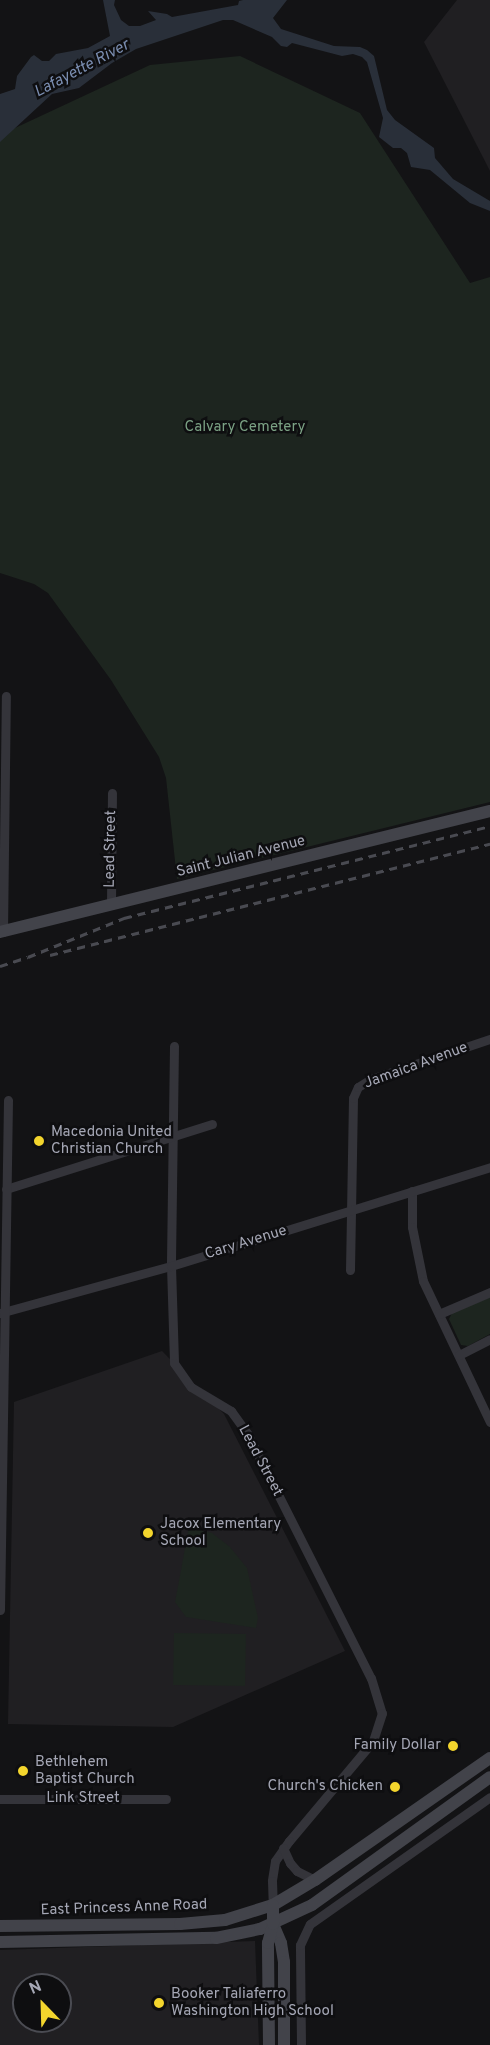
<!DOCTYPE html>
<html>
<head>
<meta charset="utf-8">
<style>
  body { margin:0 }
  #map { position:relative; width:490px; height:2045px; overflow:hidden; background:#131315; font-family:Overpass,sans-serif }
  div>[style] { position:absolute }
  .built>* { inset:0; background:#201f22 }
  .green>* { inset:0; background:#1d251f }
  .water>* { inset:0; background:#292f39 }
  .street>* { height:9px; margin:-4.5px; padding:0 4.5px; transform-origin:4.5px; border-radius:4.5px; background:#34343a }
  .secondary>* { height:12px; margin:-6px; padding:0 6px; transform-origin:6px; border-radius:6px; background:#42434a }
  .rail>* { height:3px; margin-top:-1.5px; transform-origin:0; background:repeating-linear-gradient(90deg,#494a51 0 8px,transparent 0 14px) }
  .dots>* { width:16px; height:16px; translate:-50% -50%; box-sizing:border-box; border:3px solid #0e0e10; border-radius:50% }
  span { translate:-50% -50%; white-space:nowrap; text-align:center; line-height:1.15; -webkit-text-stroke:5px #0e0e10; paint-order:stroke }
  .park-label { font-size:15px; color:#7ba184 }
  .street-label { font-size:15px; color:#a5a7b5 }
  .poi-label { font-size:15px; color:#a5a7b5 }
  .left { translate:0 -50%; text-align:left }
  .right { translate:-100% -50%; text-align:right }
  .water-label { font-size:16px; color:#7b8eb1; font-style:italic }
  .north { position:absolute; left:12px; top:1973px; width:60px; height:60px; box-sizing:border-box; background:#0e0e10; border:2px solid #4a4b52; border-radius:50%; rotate:337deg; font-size:16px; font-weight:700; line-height:24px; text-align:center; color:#a5a7b5 }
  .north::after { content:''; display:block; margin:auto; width:21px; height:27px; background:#f3d52d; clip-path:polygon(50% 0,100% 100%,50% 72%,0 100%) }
</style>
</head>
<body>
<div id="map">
  <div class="built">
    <i style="clip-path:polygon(457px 0,490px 0,490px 171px,424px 42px)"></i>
    <i style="clip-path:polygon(162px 1351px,224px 1414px,345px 1651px,173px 1727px,8px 1724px,14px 1402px)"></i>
    <i style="clip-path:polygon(evenodd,255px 1941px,259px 2045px,0 2045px,0 1950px,255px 1941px,24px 1985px,60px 1985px,60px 2021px,24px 2021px,24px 1985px)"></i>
  </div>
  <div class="green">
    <i style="clip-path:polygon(240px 56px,360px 113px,470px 283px,490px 277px,490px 802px,177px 879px,166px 778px,159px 757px,111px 680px,48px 593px,34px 584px,0 573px,0 135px,150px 65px)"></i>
    <i style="clip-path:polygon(490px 1297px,490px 1334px,468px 1346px,461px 1345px,449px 1319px,452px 1313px)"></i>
    <i style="clip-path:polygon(189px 1527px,212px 1533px,230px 1547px,247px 1568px,258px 1618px,256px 1628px,186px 1617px,175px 1602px)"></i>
    <i style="clip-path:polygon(174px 1633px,246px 1634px,245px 1686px,173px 1685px)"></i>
  </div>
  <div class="water">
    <i style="clip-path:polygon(103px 0,115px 0,114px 5px,121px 20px,129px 26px,140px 26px,156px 20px,148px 11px,167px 14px,172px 17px,238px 5px,239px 1px,243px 0,287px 0,273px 18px,281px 29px,334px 46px,360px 47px,367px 50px,374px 56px,387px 110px,395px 120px,434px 148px,435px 158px,453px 179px,490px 201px,490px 211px,470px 203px,430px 170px,411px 167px,407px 153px,401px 148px,393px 148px,379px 137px,383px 118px,367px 62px,362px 57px,353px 54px,342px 56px,292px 43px,287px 47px,281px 46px,272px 37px,233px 20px,223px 20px,136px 49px,112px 63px,79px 88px,52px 94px,0 142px,0 94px,15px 89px,17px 76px,31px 57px,34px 55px,42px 61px,49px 61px,56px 54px,88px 48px,110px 36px)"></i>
  </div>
  <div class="street">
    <i style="left:111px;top:905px;width:112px;rotate:-89.5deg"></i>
    <i style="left:3px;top:932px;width:236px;rotate:-89.3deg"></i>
    <i style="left:174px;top:1046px;width:220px;rotate:90.8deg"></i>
    <i style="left:171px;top:1266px;width:97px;rotate:88.2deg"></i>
    <i style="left:174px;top:1363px;width:29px;rotate:55deg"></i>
    <i style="left:191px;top:1387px;width:47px;rotate:31deg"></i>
    <i style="left:231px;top:1411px;width:27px;rotate:54deg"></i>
    <i style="left:247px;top:1433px;width:275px;rotate:63.2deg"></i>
    <i style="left:371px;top:1678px;width:37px;rotate:73deg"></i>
    <i style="left:382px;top:1713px;width:29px;rotate:108deg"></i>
    <i style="left:373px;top:1741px;width:131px;rotate:130deg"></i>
    <i style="left:289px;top:1841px;width:24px;rotate:125deg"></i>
    <i style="left:275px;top:1861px;width:20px;rotate:99deg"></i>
    <i style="left:272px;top:1881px;width:24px;rotate:88deg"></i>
    <i style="left:6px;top:1189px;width:216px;rotate:-17.5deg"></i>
    <i style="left:412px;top:1191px;width:36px;rotate:90deg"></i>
    <i style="left:412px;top:1227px;width:55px;rotate:78.5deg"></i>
    <i style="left:423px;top:1281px;width:156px;rotate:64.6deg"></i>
    <i style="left:350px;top:1270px;width:172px;rotate:-89deg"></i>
    <i style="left:353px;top:1098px;width:12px;rotate:-66deg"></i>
    <i style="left:358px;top:1087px;width:15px;rotate:-32deg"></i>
    <i style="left:371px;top:1079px;width:126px;rotate:-18.6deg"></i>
    <i style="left:0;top:1313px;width:177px;rotate:-15.4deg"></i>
    <i style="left:171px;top:1266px;width:334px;rotate:-17.2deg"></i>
    <i style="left:439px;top:1314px;width:56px;rotate:-23.3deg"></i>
    <i style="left:459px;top:1355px;width:35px;rotate:-27deg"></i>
    <i style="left:0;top:1610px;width:510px;rotate:-89.1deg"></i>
    <i style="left:0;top:1799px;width:166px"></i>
    <i style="left:283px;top:1848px;width:17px;rotate:65deg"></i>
    <i style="left:290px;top:1863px;width:11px;rotate:49deg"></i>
    <i style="left:297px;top:1871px;width:20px;rotate:27deg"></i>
    <i style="left:301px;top:2045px;width:100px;rotate:-90.6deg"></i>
    <i style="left:300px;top:1945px;width:23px;rotate:-65deg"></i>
    <i style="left:310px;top:1924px;width:220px;rotate:-35.2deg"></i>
  </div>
  <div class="secondary">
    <i style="left:0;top:932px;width:505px;rotate:-13.87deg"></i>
    <i style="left:273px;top:1924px;width:21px;rotate:67deg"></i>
    <i style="left:281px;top:1943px;width:19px;rotate:81deg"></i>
    <i style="left:284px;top:1962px;width:83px;rotate:90deg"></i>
    <i style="left:0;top:1926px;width:180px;rotate:-0.6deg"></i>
    <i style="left:180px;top:1924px;width:45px;rotate:-5.1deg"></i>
    <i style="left:225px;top:1920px;width:50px;rotate:-17.4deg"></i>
    <i style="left:273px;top:1905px;width:49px;rotate:-30.8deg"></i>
    <i style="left:315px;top:1880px;width:213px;rotate:-34.9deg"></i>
    <i style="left:0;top:1942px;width:216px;rotate:-1.1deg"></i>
    <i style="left:216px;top:1938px;width:45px;rotate:-11.6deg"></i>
    <i style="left:260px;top:1929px;width:57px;rotate:-24.8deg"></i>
    <i style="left:312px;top:1905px;width:219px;rotate:-35.7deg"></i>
    <i style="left:269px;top:2045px;width:102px;rotate:-90.6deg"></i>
    <i style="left:268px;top:1943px;width:20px;rotate:-75deg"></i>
    <i style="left:273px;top:1924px;width:19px;rotate:-90deg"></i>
  </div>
  <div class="rail">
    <i style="left:50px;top:955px;width:454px;rotate:-14.2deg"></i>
    <i style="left:0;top:966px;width:29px;rotate:-18deg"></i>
    <i style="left:28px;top:957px;width:104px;rotate:-22.1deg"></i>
    <i style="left:124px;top:918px;width:377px;rotate:-14.1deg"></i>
  </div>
  <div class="dots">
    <i style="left:39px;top:1141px;background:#f3d52d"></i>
    <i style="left:148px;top:1533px;background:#f3d52d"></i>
    <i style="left:453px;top:1746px;background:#f3d52d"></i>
    <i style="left:23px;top:1771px;background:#f3d52d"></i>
    <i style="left:395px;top:1787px;background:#f3d52d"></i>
    <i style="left:159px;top:2003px;background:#f3d52d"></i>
  </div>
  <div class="park-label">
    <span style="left:245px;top:428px">Calvary Cemetery</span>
  </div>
  <div class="street-label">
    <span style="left:111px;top:849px;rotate:-89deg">Lead Street</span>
    <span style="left:241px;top:857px;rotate:-14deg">Saint Julian Avenue</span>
    <span style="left:416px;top:1066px;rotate:-20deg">Jamaica Avenue</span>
    <span style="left:246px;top:1243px;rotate:-17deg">Cary Avenue</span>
    <span style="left:260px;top:1461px;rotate:62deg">Lead Street</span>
    <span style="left:83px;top:1799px">Link Street</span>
    <span style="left:124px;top:1908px;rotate:-2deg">East Princess Anne Road</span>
  </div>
  <div class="poi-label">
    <span class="left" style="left:51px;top:1141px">Macedonia United<br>Christian Church</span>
    <span class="left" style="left:160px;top:1533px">Jacox Elementary<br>School</span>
    <span class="right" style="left:441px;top:1746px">Family Dollar</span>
    <span class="left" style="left:35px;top:1771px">Bethlehem<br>Baptist Church</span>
    <span class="right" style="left:383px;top:1787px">Church's Chicken</span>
    <span class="left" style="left:171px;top:2003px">Booker Taliaferro<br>Washington High School</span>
  </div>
  <div class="water-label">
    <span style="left:82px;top:69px;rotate:-28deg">Lafayette River</span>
  </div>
  <div class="north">N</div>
</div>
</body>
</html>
